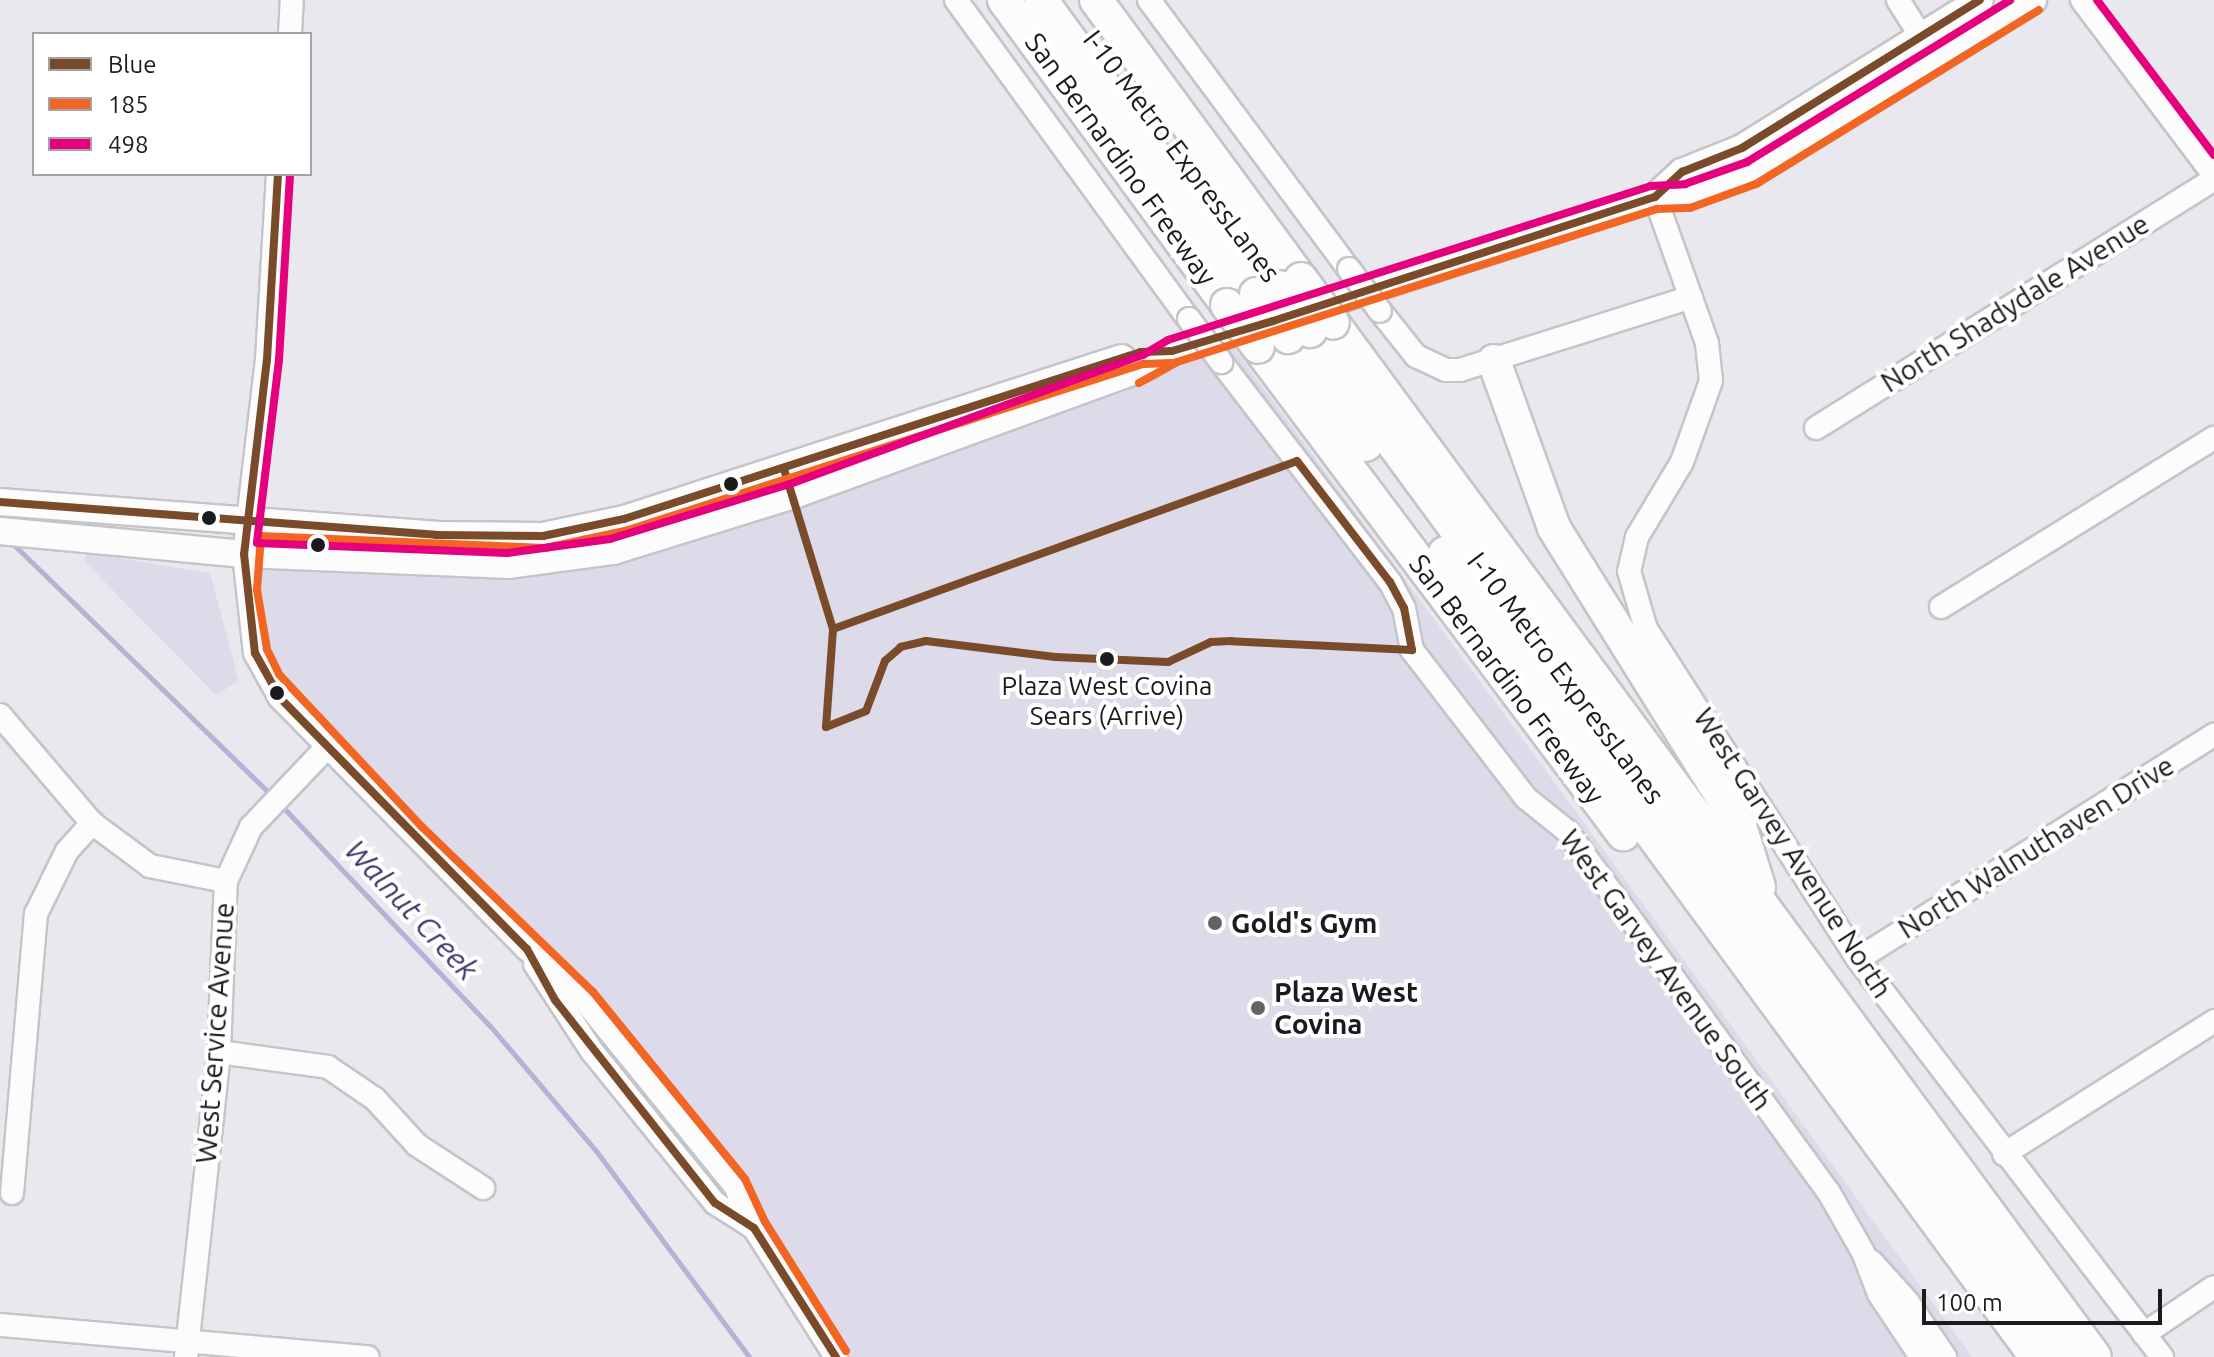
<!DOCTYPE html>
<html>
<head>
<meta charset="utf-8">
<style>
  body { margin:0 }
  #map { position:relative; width:2214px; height:1357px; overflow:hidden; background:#e9e8ef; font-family:Ubuntu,sans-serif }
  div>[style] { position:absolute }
  .built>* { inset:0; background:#dddbe9 }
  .stream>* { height:5px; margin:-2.5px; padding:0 2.5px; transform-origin:2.5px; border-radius:2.5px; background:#b7b1d3 }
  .roads { filter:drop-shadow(2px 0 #c5c4c9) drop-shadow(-2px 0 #c5c4c9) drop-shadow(0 2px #c5c4c9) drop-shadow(0 -2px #c5c4c9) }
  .minor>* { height:22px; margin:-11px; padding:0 11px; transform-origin:11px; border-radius:11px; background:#fcfcfd }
  .major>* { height:26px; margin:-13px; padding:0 13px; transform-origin:13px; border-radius:13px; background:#fcfcfd }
  .highway>* { height:32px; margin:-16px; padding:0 16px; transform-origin:16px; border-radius:16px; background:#fcfcfd }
  .bridges { filter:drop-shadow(2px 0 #c5c4c9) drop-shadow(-2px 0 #c5c4c9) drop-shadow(0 2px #c5c4c9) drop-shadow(0 -2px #c5c4c9) }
  .minor-bridge>* { height:22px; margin:-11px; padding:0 11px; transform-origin:11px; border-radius:11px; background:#fcfcfd }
  .highway-bridge>* { height:32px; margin:-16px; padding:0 16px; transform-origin:16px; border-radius:16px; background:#fcfcfd }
  .bus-1>* { height:8px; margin:-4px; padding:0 4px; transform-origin:4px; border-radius:4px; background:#7a4b2a }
  .bus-2>* { height:8px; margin:-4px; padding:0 4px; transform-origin:4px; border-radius:4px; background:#f26522 }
  .bus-3>* { height:8px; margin:-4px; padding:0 4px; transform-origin:4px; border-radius:4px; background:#e5007d }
  .dots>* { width:22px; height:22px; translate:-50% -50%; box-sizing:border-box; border:4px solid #fff; border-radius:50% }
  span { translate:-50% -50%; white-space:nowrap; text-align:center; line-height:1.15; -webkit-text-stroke:8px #fff; paint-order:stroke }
  .bus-label { font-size:26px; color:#1b1a1e }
  .street-label { font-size:28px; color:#1b1a1e }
  .poi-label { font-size:28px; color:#1b1a1e; font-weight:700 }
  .left { translate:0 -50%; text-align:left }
  .water-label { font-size:30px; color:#40326b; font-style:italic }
  .legend { position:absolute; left:32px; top:32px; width:280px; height:144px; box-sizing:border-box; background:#fff; border:2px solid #a4a3a5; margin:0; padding:10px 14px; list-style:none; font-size:24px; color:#1b1a1e }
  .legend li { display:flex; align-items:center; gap:16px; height:40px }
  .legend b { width:40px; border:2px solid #a4a3a5 }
  .scale { position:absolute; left:1922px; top:1289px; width:240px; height:36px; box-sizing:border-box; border:4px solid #1b1a1e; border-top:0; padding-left:10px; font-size:24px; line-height:28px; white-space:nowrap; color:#1b1a1e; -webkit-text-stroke:6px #fff; paint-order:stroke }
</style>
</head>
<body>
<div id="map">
  <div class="built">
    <i style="clip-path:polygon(1225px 336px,1558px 787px,1972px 1357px,836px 1357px,713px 1169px,571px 999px,269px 681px,244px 554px,508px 565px,613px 551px)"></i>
    <i style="clip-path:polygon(87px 553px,210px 573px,239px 681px,216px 695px,84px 561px)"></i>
  </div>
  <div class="stream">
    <i style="left:10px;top:541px;width:366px;rotate:44.2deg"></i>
    <i style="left:279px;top:803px;width:308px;rotate:46.6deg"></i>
    <i style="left:491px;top:1027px;width:164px;rotate:49.7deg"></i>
    <i style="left:597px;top:1152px;width:255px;rotate:53.4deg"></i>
  </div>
  <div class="roads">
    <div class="minor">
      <i style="left:956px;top:0;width:395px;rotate:53.9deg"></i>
      <i style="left:1149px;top:0;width:335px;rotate:53.4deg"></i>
      <i style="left:1898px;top:0;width:73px;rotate:57.8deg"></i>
      <i style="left:2082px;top:0;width:219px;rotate:53deg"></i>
      <i style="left:290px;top:34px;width:34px;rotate:-87deg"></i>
      <i style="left:278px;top:174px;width:185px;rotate:93.4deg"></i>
      <i style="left:267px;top:359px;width:196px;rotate:96.7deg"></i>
      <i style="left:244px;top:554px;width:100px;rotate:83.7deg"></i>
      <i style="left:255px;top:653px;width:51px;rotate:60.9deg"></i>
      <i style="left:280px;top:698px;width:352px;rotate:45.5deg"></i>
      <i style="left:527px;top:949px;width:76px;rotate:41.8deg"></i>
      <i style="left:584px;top:1000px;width:240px;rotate:50.9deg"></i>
      <i style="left:735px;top:1186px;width:46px;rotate:65.7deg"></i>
      <i style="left:754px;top:1228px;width:153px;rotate:57.6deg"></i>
      <i style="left:1655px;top:197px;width:155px;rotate:70.4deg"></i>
      <i style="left:1707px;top:343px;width:38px;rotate:84deg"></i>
      <i style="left:1711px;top:381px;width:86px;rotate:109.7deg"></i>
      <i style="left:1682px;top:462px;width:87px;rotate:121deg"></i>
      <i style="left:1637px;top:537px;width:35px;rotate:103deg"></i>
      <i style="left:1629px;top:571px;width:60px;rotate:73.7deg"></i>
      <i style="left:1646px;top:629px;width:392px;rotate:57.3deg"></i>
      <i style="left:1858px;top:959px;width:501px;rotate:52.63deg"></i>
      <i style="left:1380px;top:311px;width:58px;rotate:51.3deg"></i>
      <i style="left:1416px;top:356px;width:33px;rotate:25deg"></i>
      <i style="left:1446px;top:370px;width:14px"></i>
      <i style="left:1460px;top:370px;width:242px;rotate:-17.5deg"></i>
      <i style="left:1221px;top:362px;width:277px;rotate:52.5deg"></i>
      <i style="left:1390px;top:582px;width:30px;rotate:62deg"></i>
      <i style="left:1404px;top:608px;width:43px;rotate:79.2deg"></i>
      <i style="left:1412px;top:650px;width:187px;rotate:52.4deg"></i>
      <i style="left:1526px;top:798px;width:53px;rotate:38.8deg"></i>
      <i style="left:1567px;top:831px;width:445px;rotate:54.1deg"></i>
      <i style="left:1828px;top:1191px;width:70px;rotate:60.2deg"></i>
      <i style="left:1863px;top:1252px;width:45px;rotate:69.1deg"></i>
      <i style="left:1879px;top:1294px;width:76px;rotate:56.3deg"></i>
      <i style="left:1816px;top:428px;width:469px;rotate:-32deg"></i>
      <i style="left:1941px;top:607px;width:321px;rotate:-31.8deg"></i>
      <i style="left:0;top:715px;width:142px;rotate:49.6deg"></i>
      <i style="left:92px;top:823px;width:72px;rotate:36.6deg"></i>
      <i style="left:150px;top:866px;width:77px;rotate:11.2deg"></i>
      <i style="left:1858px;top:959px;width:421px;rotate:-32.2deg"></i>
      <i style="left:535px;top:964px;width:103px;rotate:56.9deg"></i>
      <i style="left:591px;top:1050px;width:197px;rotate:51deg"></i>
      <i style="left:715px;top:1203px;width:46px;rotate:32.7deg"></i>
      <i style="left:219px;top:1052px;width:110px;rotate:7.8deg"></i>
      <i style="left:328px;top:1067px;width:57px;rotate:34.2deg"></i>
      <i style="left:375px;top:1099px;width:62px;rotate:47.6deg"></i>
      <i style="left:417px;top:1145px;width:79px;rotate:33.1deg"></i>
      <i style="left:2004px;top:1154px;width:249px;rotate:-32.3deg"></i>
      <i style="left:12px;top:1193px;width:280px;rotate:-85.1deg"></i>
      <i style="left:36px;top:914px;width:70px;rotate:-63.8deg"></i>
      <i style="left:67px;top:851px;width:38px;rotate:-48deg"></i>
      <i style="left:1872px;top:1262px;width:52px;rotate:48.1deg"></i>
      <i style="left:1907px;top:1301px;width:68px;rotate:55.8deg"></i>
      <i style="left:0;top:1325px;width:369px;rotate:5deg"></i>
      <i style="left:2144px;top:1334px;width:84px;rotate:-33.9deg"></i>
      <i style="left:186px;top:1357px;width:307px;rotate:-83.8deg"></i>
      <i style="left:219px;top:1052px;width:171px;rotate:-87.7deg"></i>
      <i style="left:226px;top:881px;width:60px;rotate:-65.2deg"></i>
      <i style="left:251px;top:827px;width:113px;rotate:-46.4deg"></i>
    </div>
    <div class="major">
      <i style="left:1655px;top:197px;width:37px;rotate:-43deg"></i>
      <i style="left:1682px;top:172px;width:65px;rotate:-21.8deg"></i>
      <i style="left:1742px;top:148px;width:280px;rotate:-31.9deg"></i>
      <i style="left:1304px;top:311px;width:369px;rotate:-18deg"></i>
      <i style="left:1655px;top:197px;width:32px;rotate:-2deg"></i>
      <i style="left:1687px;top:196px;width:69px;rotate:-19.5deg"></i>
      <i style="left:1752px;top:173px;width:330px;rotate:-31.6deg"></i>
      <i style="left:0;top:502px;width:437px;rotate:4.3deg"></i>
      <i style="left:436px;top:535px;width:107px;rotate:0.5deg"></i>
      <i style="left:543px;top:536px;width:83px;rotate:-11.9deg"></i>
      <i style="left:624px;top:519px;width:523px;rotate:-17.92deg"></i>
      <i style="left:0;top:531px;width:245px;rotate:5.4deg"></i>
      <i style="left:244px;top:554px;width:264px;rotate:2.4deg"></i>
      <i style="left:508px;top:565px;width:106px;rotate:-7.6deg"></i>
      <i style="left:613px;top:551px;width:189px;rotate:-17.2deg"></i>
      <i style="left:794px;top:495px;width:377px;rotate:-20deg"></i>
      <i style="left:1148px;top:366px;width:28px;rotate:-32deg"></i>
      <i style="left:1172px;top:351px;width:95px;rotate:-16.5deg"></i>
    </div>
    <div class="highway">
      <i style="left:1004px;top:0;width:378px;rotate:53.8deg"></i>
      <i style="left:1041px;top:0;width:364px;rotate:53.8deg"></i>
      <i style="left:1096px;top:0;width:346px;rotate:53.7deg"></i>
      <i style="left:1233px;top:225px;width:77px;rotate:53.4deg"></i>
      <i style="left:1333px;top:323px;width:1284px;rotate:53.61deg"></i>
      <i style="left:1310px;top:331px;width:1274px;rotate:53.65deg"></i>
      <i style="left:1288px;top:337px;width:133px;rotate:54.2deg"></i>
      <i style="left:1258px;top:347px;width:609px;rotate:53.15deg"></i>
      <i style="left:1494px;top:361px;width:177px;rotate:70.2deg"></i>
      <i style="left:1554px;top:528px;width:351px;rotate:58deg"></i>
      <i style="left:1740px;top:826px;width:64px;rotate:72.7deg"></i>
      <i style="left:1445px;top:553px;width:998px;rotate:53.68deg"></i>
    </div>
  </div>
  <div class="bridges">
    <div class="minor-bridge">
      <i style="left:1349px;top:269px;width:52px;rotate:53.6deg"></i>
      <i style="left:1189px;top:319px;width:54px;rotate:53.3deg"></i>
    </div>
    <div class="highway-bridge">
      <i style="left:1301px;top:279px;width:54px;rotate:54deg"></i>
      <i style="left:1279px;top:287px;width:54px;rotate:54.8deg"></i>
      <i style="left:1256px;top:294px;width:54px;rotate:53.3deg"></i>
      <i style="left:1227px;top:305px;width:52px;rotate:53.6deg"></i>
    </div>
  </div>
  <div class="bus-1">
    <i style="left:278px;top:174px;width:185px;rotate:93.4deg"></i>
    <i style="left:267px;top:359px;width:196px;rotate:96.7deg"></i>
    <i style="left:244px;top:554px;width:100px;rotate:83.7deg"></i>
    <i style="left:255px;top:653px;width:51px;rotate:60.9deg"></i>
    <i style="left:280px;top:698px;width:352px;rotate:45.5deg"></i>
    <i style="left:527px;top:949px;width:58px;rotate:61.2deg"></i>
    <i style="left:555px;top:1000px;width:258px;rotate:51.8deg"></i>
    <i style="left:715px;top:1203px;width:46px;rotate:32.7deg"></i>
    <i style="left:754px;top:1228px;width:153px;rotate:57.6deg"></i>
    <i style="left:1297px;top:461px;width:153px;rotate:52.5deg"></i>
    <i style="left:1390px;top:582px;width:30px;rotate:62deg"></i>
    <i style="left:1404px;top:608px;width:43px;rotate:79.2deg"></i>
    <i style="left:1412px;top:650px;width:181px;rotate:-177.2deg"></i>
    <i style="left:1231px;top:641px;width:20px;rotate:177deg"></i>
    <i style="left:1211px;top:642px;width:47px;rotate:155.1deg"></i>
    <i style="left:1168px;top:662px;width:113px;rotate:-177.5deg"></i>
    <i style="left:1055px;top:657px;width:130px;rotate:-172.9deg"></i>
    <i style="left:926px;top:641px;width:26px;rotate:167deg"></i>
    <i style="left:901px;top:647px;width:21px;rotate:139deg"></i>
    <i style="left:885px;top:661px;width:53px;rotate:110.8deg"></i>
    <i style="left:866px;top:711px;width:43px;rotate:158.2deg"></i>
    <i style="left:826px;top:727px;width:98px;rotate:-85.9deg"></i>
    <i style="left:833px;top:629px;width:493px;rotate:-19.9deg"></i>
    <i style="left:784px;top:469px;width:167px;rotate:73deg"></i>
    <i style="left:0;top:502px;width:437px;rotate:4.3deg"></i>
    <i style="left:436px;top:535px;width:107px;rotate:0.5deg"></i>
    <i style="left:543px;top:536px;width:83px;rotate:-11.9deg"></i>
    <i style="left:624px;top:519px;width:543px;rotate:-17.9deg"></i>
    <i style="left:1141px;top:352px;width:31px;rotate:-2deg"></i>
    <i style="left:1172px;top:351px;width:105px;rotate:-16.5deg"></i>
    <i style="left:1273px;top:321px;width:402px;rotate:-18deg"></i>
    <i style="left:1655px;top:197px;width:37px;rotate:-43deg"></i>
    <i style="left:1682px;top:172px;width:65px;rotate:-21.8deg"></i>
    <i style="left:1742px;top:148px;width:280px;rotate:-31.9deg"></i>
  </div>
  <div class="bus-2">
    <i style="left:1139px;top:383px;width:43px;rotate:-28.9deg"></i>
    <i style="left:1177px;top:362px;width:504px;rotate:-17.68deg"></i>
    <i style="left:1657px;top:209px;width:33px;rotate:-2deg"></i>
    <i style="left:1690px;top:208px;width:70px;rotate:-20deg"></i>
    <i style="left:1756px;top:184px;width:332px;rotate:-31.6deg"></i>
    <i style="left:846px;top:1351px;width:152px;rotate:-122.1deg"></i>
    <i style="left:765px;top:1222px;width:47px;rotate:-114.9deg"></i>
    <i style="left:745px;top:1179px;width:241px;rotate:-129.1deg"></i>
    <i style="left:593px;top:992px;width:238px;rotate:-136deg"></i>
    <i style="left:422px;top:827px;width:209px;rotate:-133.1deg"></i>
    <i style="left:279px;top:674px;width:28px;rotate:-116deg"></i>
    <i style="left:267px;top:649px;width:60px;rotate:-99.6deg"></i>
    <i style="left:257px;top:590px;width:54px;rotate:-85.8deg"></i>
    <i style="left:261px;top:536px;width:284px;rotate:2.4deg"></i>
    <i style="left:545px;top:548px;width:85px;rotate:-12.2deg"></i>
    <i style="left:628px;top:530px;width:541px;rotate:-17.87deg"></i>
    <i style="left:1143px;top:364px;width:29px;rotate:-2deg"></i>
  </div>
  <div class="bus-3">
    <i style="left:2097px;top:0;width:194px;rotate:53deg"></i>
    <i style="left:290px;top:175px;width:185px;rotate:93.4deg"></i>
    <i style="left:279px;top:360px;width:184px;rotate:96.9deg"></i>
    <i style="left:257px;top:543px;width:250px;rotate:2.3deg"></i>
    <i style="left:507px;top:553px;width:104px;rotate:-7.7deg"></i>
    <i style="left:610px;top:539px;width:188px;rotate:-17deg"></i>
    <i style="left:790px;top:484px;width:376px;rotate:-20.1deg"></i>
    <i style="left:1143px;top:355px;width:29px;rotate:-31deg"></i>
    <i style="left:1168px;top:340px;width:507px;rotate:-17.68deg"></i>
    <i style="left:1651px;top:186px;width:34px;rotate:-3deg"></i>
    <i style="left:1685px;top:184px;width:66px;rotate:-19.5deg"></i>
    <i style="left:1747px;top:162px;width:309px;rotate:-31.6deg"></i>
  </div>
  <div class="dots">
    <i style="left:731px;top:484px;background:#1b1a1e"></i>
    <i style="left:209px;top:518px;background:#1b1a1e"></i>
    <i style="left:318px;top:545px;background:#1b1a1e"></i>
    <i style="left:1107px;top:659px;background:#1b1a1e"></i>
    <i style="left:277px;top:693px;background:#1b1a1e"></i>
    <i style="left:1215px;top:923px;background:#636267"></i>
    <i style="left:1258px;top:1008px;background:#636267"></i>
  </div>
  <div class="bus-label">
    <span style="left:1107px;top:701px">Plaza West Covina<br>Sears (Arrive)</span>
  </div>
  <div class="street-label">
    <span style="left:1182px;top:156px;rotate:53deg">I-10 Metro ExpressLanes</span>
    <span style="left:1121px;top:159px;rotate:54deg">San Bernardino Freeway</span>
    <span style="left:2015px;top:303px;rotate:-32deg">North Shadydale Avenue</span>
    <span style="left:1566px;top:678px;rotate:53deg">I-10 Metro ExpressLanes</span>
    <span style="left:1507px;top:679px;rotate:53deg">San Bernardino Freeway</span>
    <span style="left:2036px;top:847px;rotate:-32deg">North Walnuthaven Drive</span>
    <span style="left:1793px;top:853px;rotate:57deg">West Garvey Avenue North</span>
    <span style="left:1666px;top:970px;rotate:54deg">West Garvey Avenue South</span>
    <span style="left:215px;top:1033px;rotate:-86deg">West Service Avenue</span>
  </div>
  <div class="poi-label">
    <span class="left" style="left:1231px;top:923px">Gold's Gym</span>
    <span class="left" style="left:1274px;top:1008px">Plaza West<br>Covina</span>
  </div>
  <div class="water-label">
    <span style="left:412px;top:910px;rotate:47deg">Walnut Creek</span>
  </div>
  <ul class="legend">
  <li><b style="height:10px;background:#7a4b2a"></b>Blue</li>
  <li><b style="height:10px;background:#f26522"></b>185</li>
  <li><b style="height:10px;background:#e5007d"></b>498</li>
  </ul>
  <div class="scale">100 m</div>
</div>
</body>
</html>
